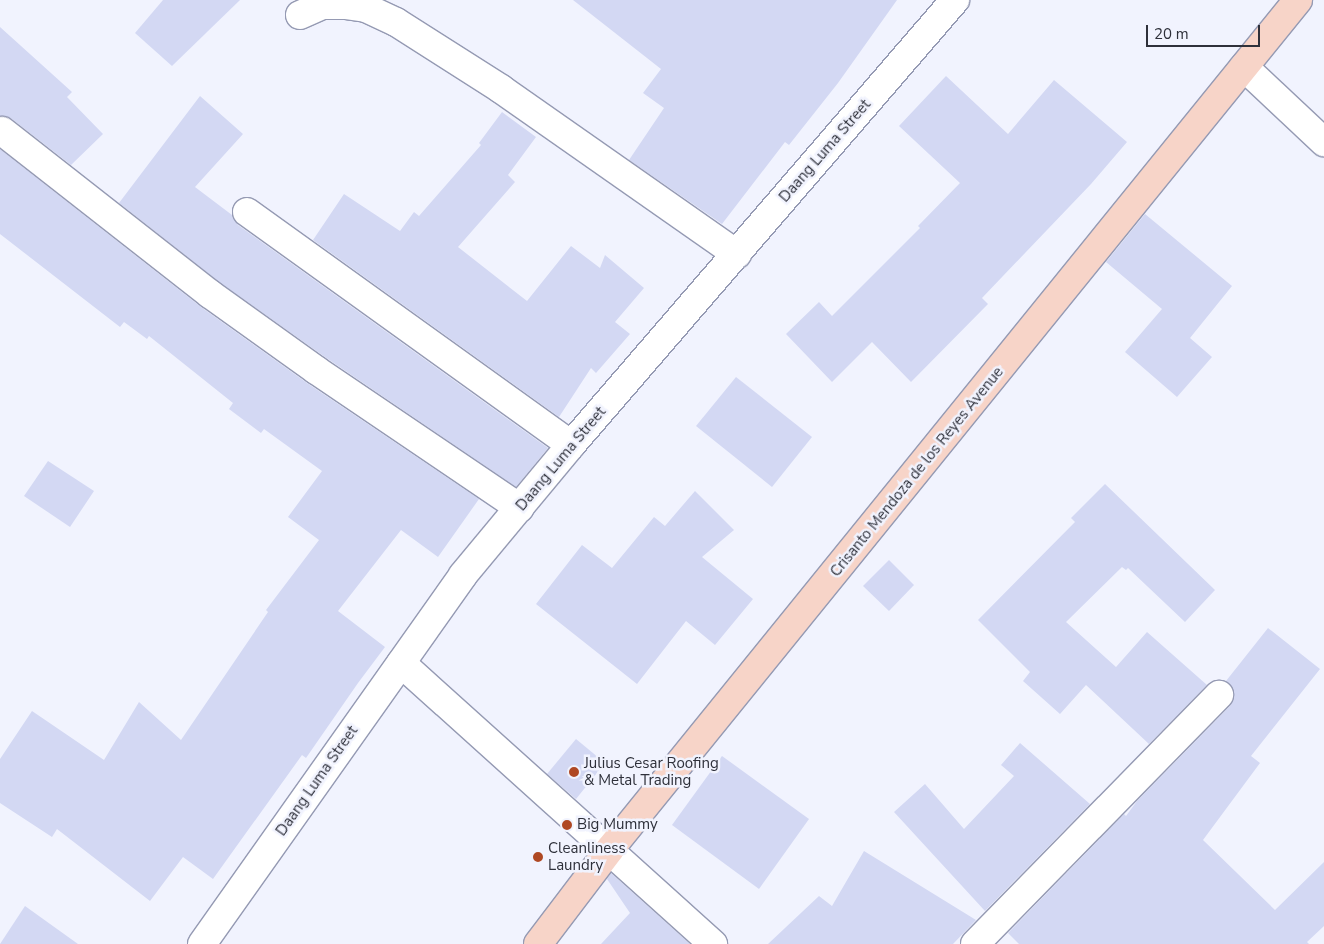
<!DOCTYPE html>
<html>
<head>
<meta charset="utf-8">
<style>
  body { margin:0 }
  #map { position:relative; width:1324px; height:944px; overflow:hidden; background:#f1f3fe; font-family:"Nunito Sans",sans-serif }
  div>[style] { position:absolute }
  .building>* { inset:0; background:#d3d8f3 }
  .roads { filter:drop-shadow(1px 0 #959ab3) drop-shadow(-1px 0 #959ab3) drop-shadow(0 1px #959ab3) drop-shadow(0 -1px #959ab3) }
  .street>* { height:28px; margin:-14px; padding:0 14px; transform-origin:14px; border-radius:14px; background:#fff }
  .secondary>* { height:28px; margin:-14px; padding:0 14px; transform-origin:14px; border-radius:14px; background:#f7d4c8 }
  .dots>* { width:14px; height:14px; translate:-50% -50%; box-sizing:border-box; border:2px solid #f1f3fe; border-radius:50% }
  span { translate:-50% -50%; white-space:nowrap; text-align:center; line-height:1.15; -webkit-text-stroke:5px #f1f3fe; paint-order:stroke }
  .street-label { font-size:15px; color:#2e303a }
  .poi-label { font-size:15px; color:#2e303a }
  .left { translate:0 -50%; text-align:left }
  .scale { position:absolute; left:1146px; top:25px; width:114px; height:22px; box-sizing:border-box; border:2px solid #2e303a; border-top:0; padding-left:6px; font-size:15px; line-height:18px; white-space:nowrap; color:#2e303a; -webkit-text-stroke:4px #f1f3fe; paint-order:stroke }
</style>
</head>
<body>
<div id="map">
  <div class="building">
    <i style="clip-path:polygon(163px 0,240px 0,172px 66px,135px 33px)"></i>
    <i style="clip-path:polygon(573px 0,897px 0,838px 83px,789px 145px,785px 142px,722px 224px,629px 160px,664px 108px,643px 93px,661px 69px)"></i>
    <i style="clip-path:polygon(0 27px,72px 92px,67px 97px,103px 134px,71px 165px,12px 119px,0 116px)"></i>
    <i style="clip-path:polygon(946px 76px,1008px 134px,1054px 80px,1127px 142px,1091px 184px,982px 298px,988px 304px,911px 382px,872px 342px,832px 382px,786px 334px,819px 302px,832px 316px,920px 228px,918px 226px,960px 183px,899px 126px)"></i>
    <i style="clip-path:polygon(200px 96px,243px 134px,195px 187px,232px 215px,238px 225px,548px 448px,516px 487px,325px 357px,219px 282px,119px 203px)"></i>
    <i style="clip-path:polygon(502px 112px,536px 137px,508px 175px,515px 182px,458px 247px,527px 301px,571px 246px,600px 268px,605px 255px,644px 288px,615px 322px,630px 334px,596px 373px,591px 368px,559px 417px,313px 240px,344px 194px,400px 231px,414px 212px,419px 216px,481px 145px,479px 143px)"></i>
    <i style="clip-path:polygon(0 149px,201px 307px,307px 383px,479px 499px,438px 557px,401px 530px,338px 611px,385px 647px,358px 683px,306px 758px,302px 755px,213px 879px,183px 857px,150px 901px,57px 829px,52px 837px,0 803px,0 759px,32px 711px,104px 760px,139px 702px,181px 740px,268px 612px,266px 610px,319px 540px,288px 517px,322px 471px,264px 429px,261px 433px,229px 409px,233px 403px,149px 336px,147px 339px,124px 322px,120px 327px,0 234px)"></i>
    <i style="clip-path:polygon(1145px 214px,1232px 286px,1190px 338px,1212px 357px,1177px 397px,1125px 352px,1162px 309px,1106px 262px)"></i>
    <i style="clip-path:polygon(736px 377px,812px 437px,772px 487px,696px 426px)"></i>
    <i style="clip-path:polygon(48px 461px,94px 491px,70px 527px,24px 496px)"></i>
    <i style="clip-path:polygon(1105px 484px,1215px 590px,1185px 622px,1128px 568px,1126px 570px,1122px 567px,1066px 622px,1116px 667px,1147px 632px,1207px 685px,1149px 744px,1086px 685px,1060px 714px,1023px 681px,1030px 672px,978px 620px,1075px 522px,1071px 518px)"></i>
    <i style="clip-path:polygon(695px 491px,734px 530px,702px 557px,753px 599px,715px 645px,686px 621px,637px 684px,536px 604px,582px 545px,612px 568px,654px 517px,665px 526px)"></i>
    <i style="clip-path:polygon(889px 560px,914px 585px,889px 611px,863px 586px)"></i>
    <i style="clip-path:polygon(1268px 628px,1320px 669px,1251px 756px,1260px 763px,1203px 840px,1275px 910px,1324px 862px,1324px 926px,1307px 942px,1309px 944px,1019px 944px,1008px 933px,1124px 814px,1126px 816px,1137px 801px,1230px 706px,1234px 699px,1234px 691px,1226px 681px)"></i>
    <i style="clip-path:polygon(576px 739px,605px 763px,576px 799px,547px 774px)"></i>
    <i style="clip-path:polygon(1020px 743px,1090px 804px,985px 911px,894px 812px,925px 784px,964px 829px,1014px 776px,1001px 765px)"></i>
    <i style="clip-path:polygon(722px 756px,809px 819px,759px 889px,672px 825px)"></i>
    <i style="clip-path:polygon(864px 851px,976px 920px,953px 944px,768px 944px,819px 896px,832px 906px)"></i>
    <i style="clip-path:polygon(611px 873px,690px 944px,601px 944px,630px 913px,607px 879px)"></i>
    <i style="clip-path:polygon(25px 906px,78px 944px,0 944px)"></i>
  </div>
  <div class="roads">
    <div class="street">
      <i style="left:300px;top:15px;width:24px;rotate:-24deg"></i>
      <i style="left:322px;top:5px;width:23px"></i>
      <i style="left:345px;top:5px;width:21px;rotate:8deg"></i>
      <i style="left:366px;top:8px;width:33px;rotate:25deg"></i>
      <i style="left:396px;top:22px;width:125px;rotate:32.5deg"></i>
      <i style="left:501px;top:89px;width:288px;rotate:35deg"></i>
      <i style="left:1244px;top:67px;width:110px;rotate:43.2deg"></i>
      <i style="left:2px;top:131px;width:264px;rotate:38.1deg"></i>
      <i style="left:210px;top:294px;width:130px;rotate:35.6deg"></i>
      <i style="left:316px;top:370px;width:246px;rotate:34.1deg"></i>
      <i style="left:247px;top:212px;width:399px;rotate:35.7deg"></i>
      <i style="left:401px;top:663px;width:420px;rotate:42deg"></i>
      <i style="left:202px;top:944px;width:452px;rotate:-54.7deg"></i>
      <i style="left:463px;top:575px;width:169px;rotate:-50.3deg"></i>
      <i style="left:571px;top:445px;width:588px;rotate:-49.21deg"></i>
      <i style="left:975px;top:944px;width:349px;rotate:-45.6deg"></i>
    </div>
    <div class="secondary">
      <i style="left:538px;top:944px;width:119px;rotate:-52.8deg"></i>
      <i style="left:610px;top:849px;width:1093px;rotate:-50.98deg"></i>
    </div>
  </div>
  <div class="dots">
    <i style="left:574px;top:772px;background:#af4823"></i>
    <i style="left:567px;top:825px;background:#af4823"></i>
    <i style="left:538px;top:857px;background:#af4823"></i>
  </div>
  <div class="street-label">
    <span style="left:825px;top:151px;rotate:-49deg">Daang Luma Street</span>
    <span style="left:561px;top:459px;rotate:-50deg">Daang Luma Street</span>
    <span style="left:917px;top:472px;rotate:-51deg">Crisanto Mendoza de los Reyes Avenue</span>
    <span style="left:317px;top:781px;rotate:-55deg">Daang Luma Street</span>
  </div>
  <div class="poi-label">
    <span class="left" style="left:584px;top:772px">Julius Cesar Roofing<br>&amp; Metal Trading</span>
    <span class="left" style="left:577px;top:825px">Big Mummy</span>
    <span class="left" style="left:548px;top:857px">Cleanliness<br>Laundry</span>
  </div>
  <div class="scale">20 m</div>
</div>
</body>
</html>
